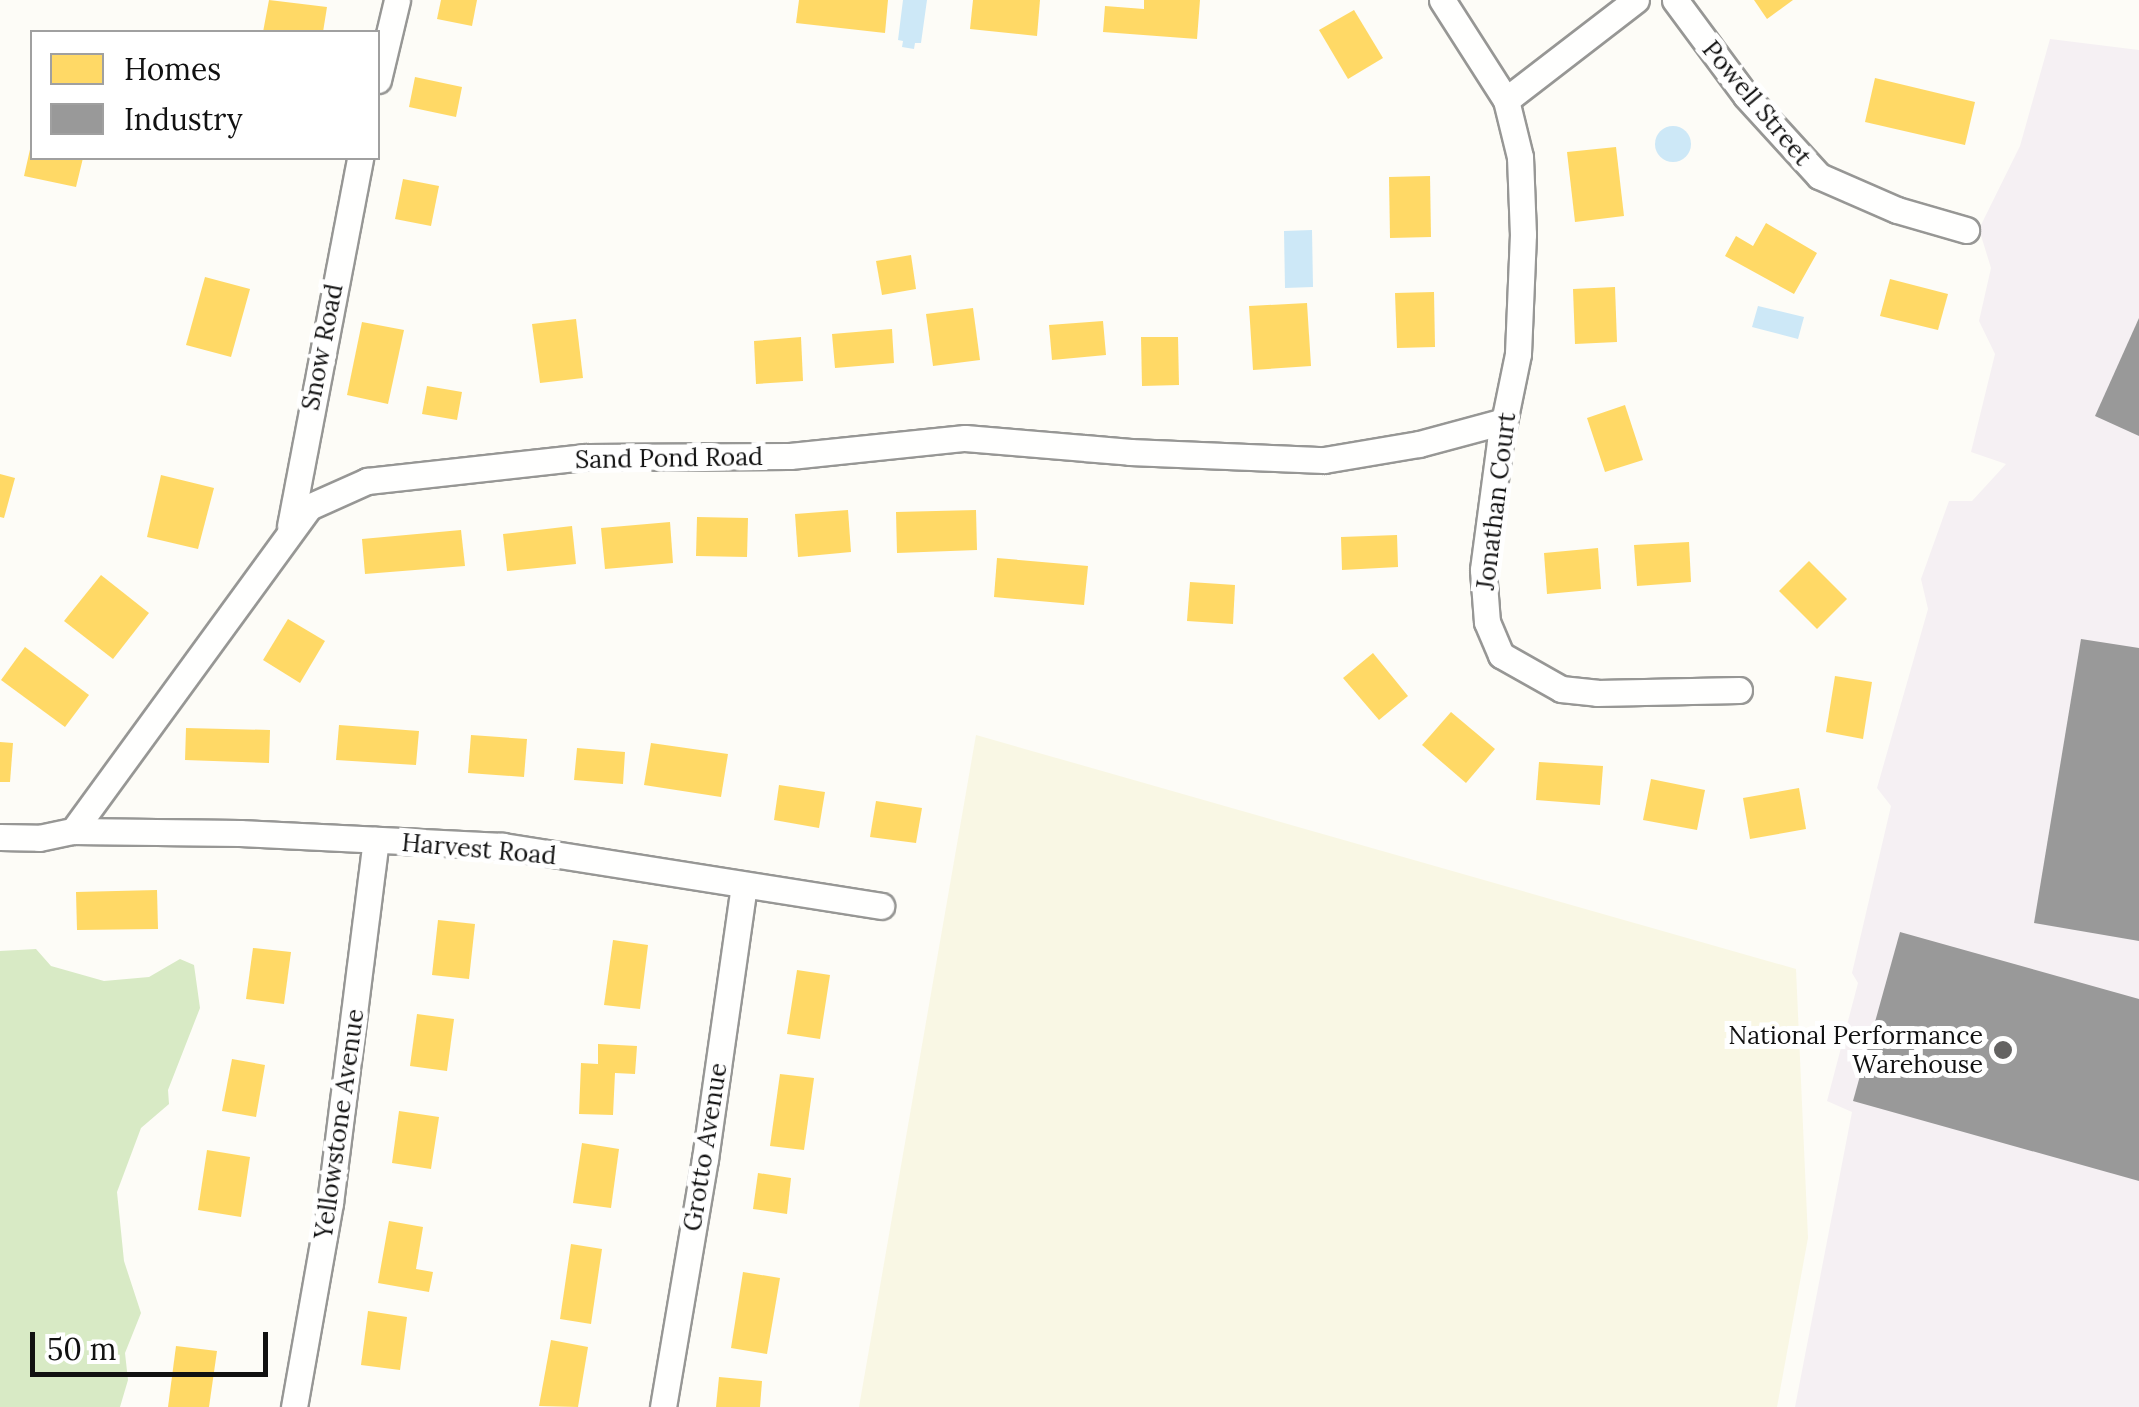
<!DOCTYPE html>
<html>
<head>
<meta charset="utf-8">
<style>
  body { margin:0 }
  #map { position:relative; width:2139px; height:1407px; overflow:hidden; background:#fdfcf7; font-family:Lora,serif }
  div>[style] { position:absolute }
  .industrial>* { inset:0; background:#f5f0f3 }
  .farmland>* { inset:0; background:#f9f7e4 }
  .forest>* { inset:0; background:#d8eac5 }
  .water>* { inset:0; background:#cde8f7 }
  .round { border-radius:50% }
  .homes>* { inset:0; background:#ffd966 }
  .industry>* { inset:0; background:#999 }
  .roads { filter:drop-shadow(2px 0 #979795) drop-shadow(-2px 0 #979795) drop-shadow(0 2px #979795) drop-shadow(0 -2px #979795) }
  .street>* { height:25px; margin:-12.5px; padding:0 12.5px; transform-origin:12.5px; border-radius:12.5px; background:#fffffe }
  .dots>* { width:28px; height:28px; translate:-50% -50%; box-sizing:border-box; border:5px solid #fff; border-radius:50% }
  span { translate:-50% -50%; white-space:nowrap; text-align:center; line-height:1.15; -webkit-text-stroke:10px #fff; paint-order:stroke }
  .street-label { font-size:25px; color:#111 }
  .poi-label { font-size:25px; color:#111 }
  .right { translate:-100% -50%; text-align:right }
  .legend { position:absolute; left:30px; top:30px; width:350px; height:130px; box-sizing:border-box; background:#fff; border:2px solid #a0a0a0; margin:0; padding:12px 18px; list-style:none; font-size:30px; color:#111 }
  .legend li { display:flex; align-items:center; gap:20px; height:50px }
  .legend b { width:50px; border:2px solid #a0a0a0 }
  .scale { position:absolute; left:30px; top:1332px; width:238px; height:45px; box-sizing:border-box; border:5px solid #111; border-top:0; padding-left:12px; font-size:30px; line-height:35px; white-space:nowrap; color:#111; -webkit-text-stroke:8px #fff; paint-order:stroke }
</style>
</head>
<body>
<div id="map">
  <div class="industrial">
    <i style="clip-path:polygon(2050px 39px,2139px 50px,2139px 1407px,1795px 1407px,1852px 1112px,1827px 1101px,1858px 983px,1852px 973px,1891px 806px,1877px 788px,1928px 609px,1921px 579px,1949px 501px,1972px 501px,2006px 464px,1971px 452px,1995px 354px,1979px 321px,1991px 268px,1979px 229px,2020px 146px)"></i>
  </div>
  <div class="farmland">
    <i style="clip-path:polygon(976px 735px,1796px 969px,1808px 1238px,1777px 1407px,859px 1407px)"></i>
  </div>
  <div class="forest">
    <i style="clip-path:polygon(36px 949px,51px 966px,104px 981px,149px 977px,180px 959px,194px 965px,200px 1008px,168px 1090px,169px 1104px,141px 1128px,117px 1192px,124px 1261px,141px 1313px,125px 1353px,128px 1380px,120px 1407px,0 1407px,0 951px)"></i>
  </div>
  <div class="water">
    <i style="clip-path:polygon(903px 0,927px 0,921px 43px,915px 43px,914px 49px,902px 47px,903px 41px,898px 40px)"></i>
    <i class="round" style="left:1655px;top:126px;width:36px;height:36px"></i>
    <i style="clip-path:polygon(1312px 230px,1313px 287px,1285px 288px,1284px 231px)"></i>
    <i style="clip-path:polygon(1758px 306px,1804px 317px,1798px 339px,1752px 327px)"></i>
  </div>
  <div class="homes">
    <i style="clip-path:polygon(269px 0,327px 7px,323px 32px,263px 32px)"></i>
    <i style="clip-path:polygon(441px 0,477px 0,472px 26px,437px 19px)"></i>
    <i style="clip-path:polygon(799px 0,888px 0,885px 33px,796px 23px)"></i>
    <i style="clip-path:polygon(973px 0,1040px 0,1037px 36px,970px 29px)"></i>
    <i style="clip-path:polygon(1144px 0,1200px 0,1197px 39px,1103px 32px,1105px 6px,1144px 9px)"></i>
    <i style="clip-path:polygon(1754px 0,1793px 0,1767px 19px)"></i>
    <i style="clip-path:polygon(1354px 10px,1383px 58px,1348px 79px,1319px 30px)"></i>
    <i style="clip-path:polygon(415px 77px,462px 87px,456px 117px,409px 107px)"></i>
    <i style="clip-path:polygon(1875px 78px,1975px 102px,1965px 145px,1865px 122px)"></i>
    <i style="clip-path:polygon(31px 145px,32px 158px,83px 158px,76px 187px,24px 176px)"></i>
    <i style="clip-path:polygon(1616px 147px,1624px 216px,1575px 222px,1567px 152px)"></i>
    <i style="clip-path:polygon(1430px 176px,1431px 237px,1390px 238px,1389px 177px)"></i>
    <i style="clip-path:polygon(403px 179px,439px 186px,431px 226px,395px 219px)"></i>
    <i style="clip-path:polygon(1766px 223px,1817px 253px,1794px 294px,1725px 256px,1736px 236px,1753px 246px)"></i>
    <i style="clip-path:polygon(911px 255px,916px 289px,882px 295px,876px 261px)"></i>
    <i style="clip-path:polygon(205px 277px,250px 289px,231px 357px,186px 345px)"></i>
    <i style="clip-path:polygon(1890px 279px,1948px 294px,1938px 330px,1880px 316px)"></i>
    <i style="clip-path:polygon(1615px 287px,1617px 342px,1575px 344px,1573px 289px)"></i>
    <i style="clip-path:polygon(1434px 292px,1435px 347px,1397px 348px,1395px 293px)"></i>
    <i style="clip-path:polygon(1307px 303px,1311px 366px,1253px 370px,1249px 306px)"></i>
    <i style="clip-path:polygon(973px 308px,980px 360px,933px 366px,926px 314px)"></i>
    <i style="clip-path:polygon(576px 319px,583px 378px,540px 383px,532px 324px)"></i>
    <i style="clip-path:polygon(1103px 321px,1106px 355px,1052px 360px,1049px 325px)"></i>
    <i style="clip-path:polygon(362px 322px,404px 330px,388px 404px,347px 395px)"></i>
    <i style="clip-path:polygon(892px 329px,894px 363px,835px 368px,832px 334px)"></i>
    <i style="clip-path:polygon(801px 337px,803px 381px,756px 384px,754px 341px)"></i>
    <i style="clip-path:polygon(1141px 337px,1178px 337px,1179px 385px,1142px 386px)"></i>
    <i style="clip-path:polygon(427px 386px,462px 392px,457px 420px,422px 414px)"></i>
    <i style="clip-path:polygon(1625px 405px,1643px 460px,1605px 472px,1587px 418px)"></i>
    <i style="clip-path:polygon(0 474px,15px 478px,4px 518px,0 517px)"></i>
    <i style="clip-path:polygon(161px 475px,214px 488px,198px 549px,147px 537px)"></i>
    <i style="clip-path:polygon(848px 510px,851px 552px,798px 557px,795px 514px)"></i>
    <i style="clip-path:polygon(976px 510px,977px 550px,897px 553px,896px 512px)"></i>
    <i style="clip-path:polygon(697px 517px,748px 518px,747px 557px,696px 556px)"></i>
    <i style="clip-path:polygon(670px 522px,673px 563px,605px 569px,601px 528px)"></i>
    <i style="clip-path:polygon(572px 526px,576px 564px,507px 571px,503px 534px)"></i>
    <i style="clip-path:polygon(461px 530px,465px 566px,365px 574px,362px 539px)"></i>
    <i style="clip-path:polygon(1397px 535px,1398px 567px,1342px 570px,1341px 537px)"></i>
    <i style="clip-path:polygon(1689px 542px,1691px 582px,1637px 586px,1634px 545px)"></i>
    <i style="clip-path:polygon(1598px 548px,1601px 589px,1547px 594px,1544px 553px)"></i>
    <i style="clip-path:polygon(997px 558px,1088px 566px,1084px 605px,994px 597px)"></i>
    <i style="clip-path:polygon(1809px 561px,1847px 599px,1817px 629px,1779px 591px)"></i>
    <i style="clip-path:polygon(101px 575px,149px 613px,113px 659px,64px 621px)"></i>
    <i style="clip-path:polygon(1190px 582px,1235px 585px,1233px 624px,1187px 621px)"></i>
    <i style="clip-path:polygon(288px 619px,325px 641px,300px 683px,263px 660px)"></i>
    <i style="clip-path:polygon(25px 647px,89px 695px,65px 727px,1px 680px)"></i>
    <i style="clip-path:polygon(1373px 653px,1408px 696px,1379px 720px,1343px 678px)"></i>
    <i style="clip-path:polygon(1835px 676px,1872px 682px,1863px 739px,1826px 732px)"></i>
    <i style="clip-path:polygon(1451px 712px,1495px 749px,1466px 783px,1422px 745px)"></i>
    <i style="clip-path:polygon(339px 725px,419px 731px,416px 765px,336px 760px)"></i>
    <i style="clip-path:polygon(186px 728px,270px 730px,269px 763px,185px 760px)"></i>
    <i style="clip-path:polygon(471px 735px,527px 739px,524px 777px,468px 773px)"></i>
    <i style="clip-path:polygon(0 742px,13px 743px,10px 782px,0 782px)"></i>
    <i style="clip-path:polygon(651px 743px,728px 754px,721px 797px,644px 785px)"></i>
    <i style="clip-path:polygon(577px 748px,625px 752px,623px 784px,574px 780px)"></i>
    <i style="clip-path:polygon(1539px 762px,1603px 766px,1600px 805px,1536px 800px)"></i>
    <i style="clip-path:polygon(1651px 779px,1705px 790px,1697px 830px,1643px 820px)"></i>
    <i style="clip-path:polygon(779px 785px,825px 792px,819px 828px,774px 820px)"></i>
    <i style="clip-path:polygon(1799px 788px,1806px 829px,1750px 839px,1743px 798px)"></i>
    <i style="clip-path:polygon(876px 801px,922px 808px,916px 843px,870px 837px)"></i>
    <i style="clip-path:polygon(157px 890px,158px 929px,77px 930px,76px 892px)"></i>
    <i style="clip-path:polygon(438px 920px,475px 924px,469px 979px,432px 975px)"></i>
    <i style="clip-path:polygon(613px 940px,648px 945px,640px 1009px,604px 1005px)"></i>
    <i style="clip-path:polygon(253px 948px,291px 952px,284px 1004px,246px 999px)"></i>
    <i style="clip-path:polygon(797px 970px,830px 975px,820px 1039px,787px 1034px)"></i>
    <i style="clip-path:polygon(417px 1014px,454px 1019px,447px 1071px,410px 1066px)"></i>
    <i style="clip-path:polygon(598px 1044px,637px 1046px,635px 1074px,615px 1073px,613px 1115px,579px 1114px,581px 1063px,598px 1064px)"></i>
    <i style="clip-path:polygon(232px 1059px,265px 1065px,256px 1117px,222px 1111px)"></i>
    <i style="clip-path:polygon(780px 1074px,814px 1078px,804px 1150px,770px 1146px)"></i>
    <i style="clip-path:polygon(399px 1111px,439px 1117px,431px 1169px,392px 1163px)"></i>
    <i style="clip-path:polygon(582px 1143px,619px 1149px,611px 1208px,573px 1203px)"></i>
    <i style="clip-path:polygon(207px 1150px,250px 1157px,241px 1217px,198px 1210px)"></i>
    <i style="clip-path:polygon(758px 1173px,791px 1178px,787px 1214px,753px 1209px)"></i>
    <i style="clip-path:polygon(389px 1221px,423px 1227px,416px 1269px,433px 1272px,429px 1292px,378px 1283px)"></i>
    <i style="clip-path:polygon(571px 1244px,602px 1249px,591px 1324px,560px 1319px)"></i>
    <i style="clip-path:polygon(743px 1272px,780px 1278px,767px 1354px,731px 1348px)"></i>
    <i style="clip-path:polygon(368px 1311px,407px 1317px,400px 1370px,361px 1365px)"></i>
    <i style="clip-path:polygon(551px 1340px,588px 1347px,578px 1407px,539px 1406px)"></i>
    <i style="clip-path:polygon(176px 1346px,217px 1351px,209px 1407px,168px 1407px)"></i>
    <i style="clip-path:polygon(719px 1377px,762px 1381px,760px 1407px,716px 1407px)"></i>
  </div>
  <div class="industry">
    <i style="clip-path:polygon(2139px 318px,2139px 436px,2095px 416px)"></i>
    <i style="clip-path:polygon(2081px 639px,2139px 648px,2139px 941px,2034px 923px)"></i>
    <i style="clip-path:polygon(1900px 932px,2139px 999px,2139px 1181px,1853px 1101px)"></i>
  </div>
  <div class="roads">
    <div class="street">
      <i style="left:1442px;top:0;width:119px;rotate:57.4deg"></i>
      <i style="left:1506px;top:100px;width:59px;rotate:76.2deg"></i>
      <i style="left:1520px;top:157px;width:77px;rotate:87.8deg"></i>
      <i style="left:1523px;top:234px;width:120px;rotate:92.4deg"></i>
      <i style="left:1518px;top:354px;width:90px;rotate:101.6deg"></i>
      <i style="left:1500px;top:442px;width:129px;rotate:97.6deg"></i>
      <i style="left:1483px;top:570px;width:52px;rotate:85.6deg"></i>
      <i style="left:1487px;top:622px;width:36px;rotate:67deg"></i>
      <i style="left:1501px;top:655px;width:69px;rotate:29.5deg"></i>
      <i style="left:1561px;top:689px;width:36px;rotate:6deg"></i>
      <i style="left:1597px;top:693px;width:142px;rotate:-1.2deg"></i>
      <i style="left:1675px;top:0;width:119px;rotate:53.5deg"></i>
      <i style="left:1746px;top:96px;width:108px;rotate:47.6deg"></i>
      <i style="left:1819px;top:176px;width:85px;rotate:23.6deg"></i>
      <i style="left:1897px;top:210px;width:72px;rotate:16.2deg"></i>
      <i style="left:378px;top:80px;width:82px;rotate:-76.6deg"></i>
      <i style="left:1506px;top:100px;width:164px;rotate:-37.6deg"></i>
      <i style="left:290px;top:526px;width:375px;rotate:-79.2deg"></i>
      <i style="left:73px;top:831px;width:167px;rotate:0.7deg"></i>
      <i style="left:240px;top:833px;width:263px;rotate:2.8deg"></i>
      <i style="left:503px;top:846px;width:383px;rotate:9deg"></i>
      <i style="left:0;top:837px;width:39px;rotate:1deg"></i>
      <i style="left:39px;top:838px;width:35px;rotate:-12deg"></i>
      <i style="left:73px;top:831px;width:401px;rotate:-53.9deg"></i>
      <i style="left:309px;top:507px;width:64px;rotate:-24.1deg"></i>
      <i style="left:367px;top:481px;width:220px;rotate:-6.3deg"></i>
      <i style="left:586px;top:457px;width:204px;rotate:-0.3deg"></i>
      <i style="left:790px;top:456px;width:176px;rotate:-5.9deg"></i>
      <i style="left:965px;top:438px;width:166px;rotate:4.8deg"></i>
      <i style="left:1130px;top:452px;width:194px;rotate:2.4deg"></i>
      <i style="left:1324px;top:460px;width:96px;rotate:-9.6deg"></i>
      <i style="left:1419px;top:444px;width:88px;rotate:-15.1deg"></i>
      <i style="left:294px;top:1407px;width:207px;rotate:-80deg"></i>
      <i style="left:330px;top:1203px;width:366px;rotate:-82.8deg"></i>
      <i style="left:663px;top:1407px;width:252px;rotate:-80.4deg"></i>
      <i style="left:705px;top:1159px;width:277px;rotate:-81.9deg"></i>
    </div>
  </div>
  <div class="dots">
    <i style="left:2003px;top:1050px;background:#646362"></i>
  </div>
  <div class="street-label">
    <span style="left:1757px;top:103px;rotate:50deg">Powell Street</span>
    <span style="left:322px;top:347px;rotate:-79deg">Snow Road</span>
    <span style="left:669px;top:458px;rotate:-1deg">Sand Pond Road</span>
    <span style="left:1496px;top:501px;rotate:-83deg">Jonathan Court</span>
    <span style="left:479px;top:849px;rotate:5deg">Harvest Road</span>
    <span style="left:339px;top:1124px;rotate:-82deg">Yellowstone Avenue</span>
    <span style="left:705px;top:1147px;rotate:-81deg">Grotto Avenue</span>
  </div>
  <div class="poi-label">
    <span class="right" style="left:1983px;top:1050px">National Performance<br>Warehouse</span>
  </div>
  <ul class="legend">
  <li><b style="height:28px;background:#ffd966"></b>Homes</li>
  <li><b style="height:28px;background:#999"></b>Industry</li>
  </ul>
  <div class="scale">50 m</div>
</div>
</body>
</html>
